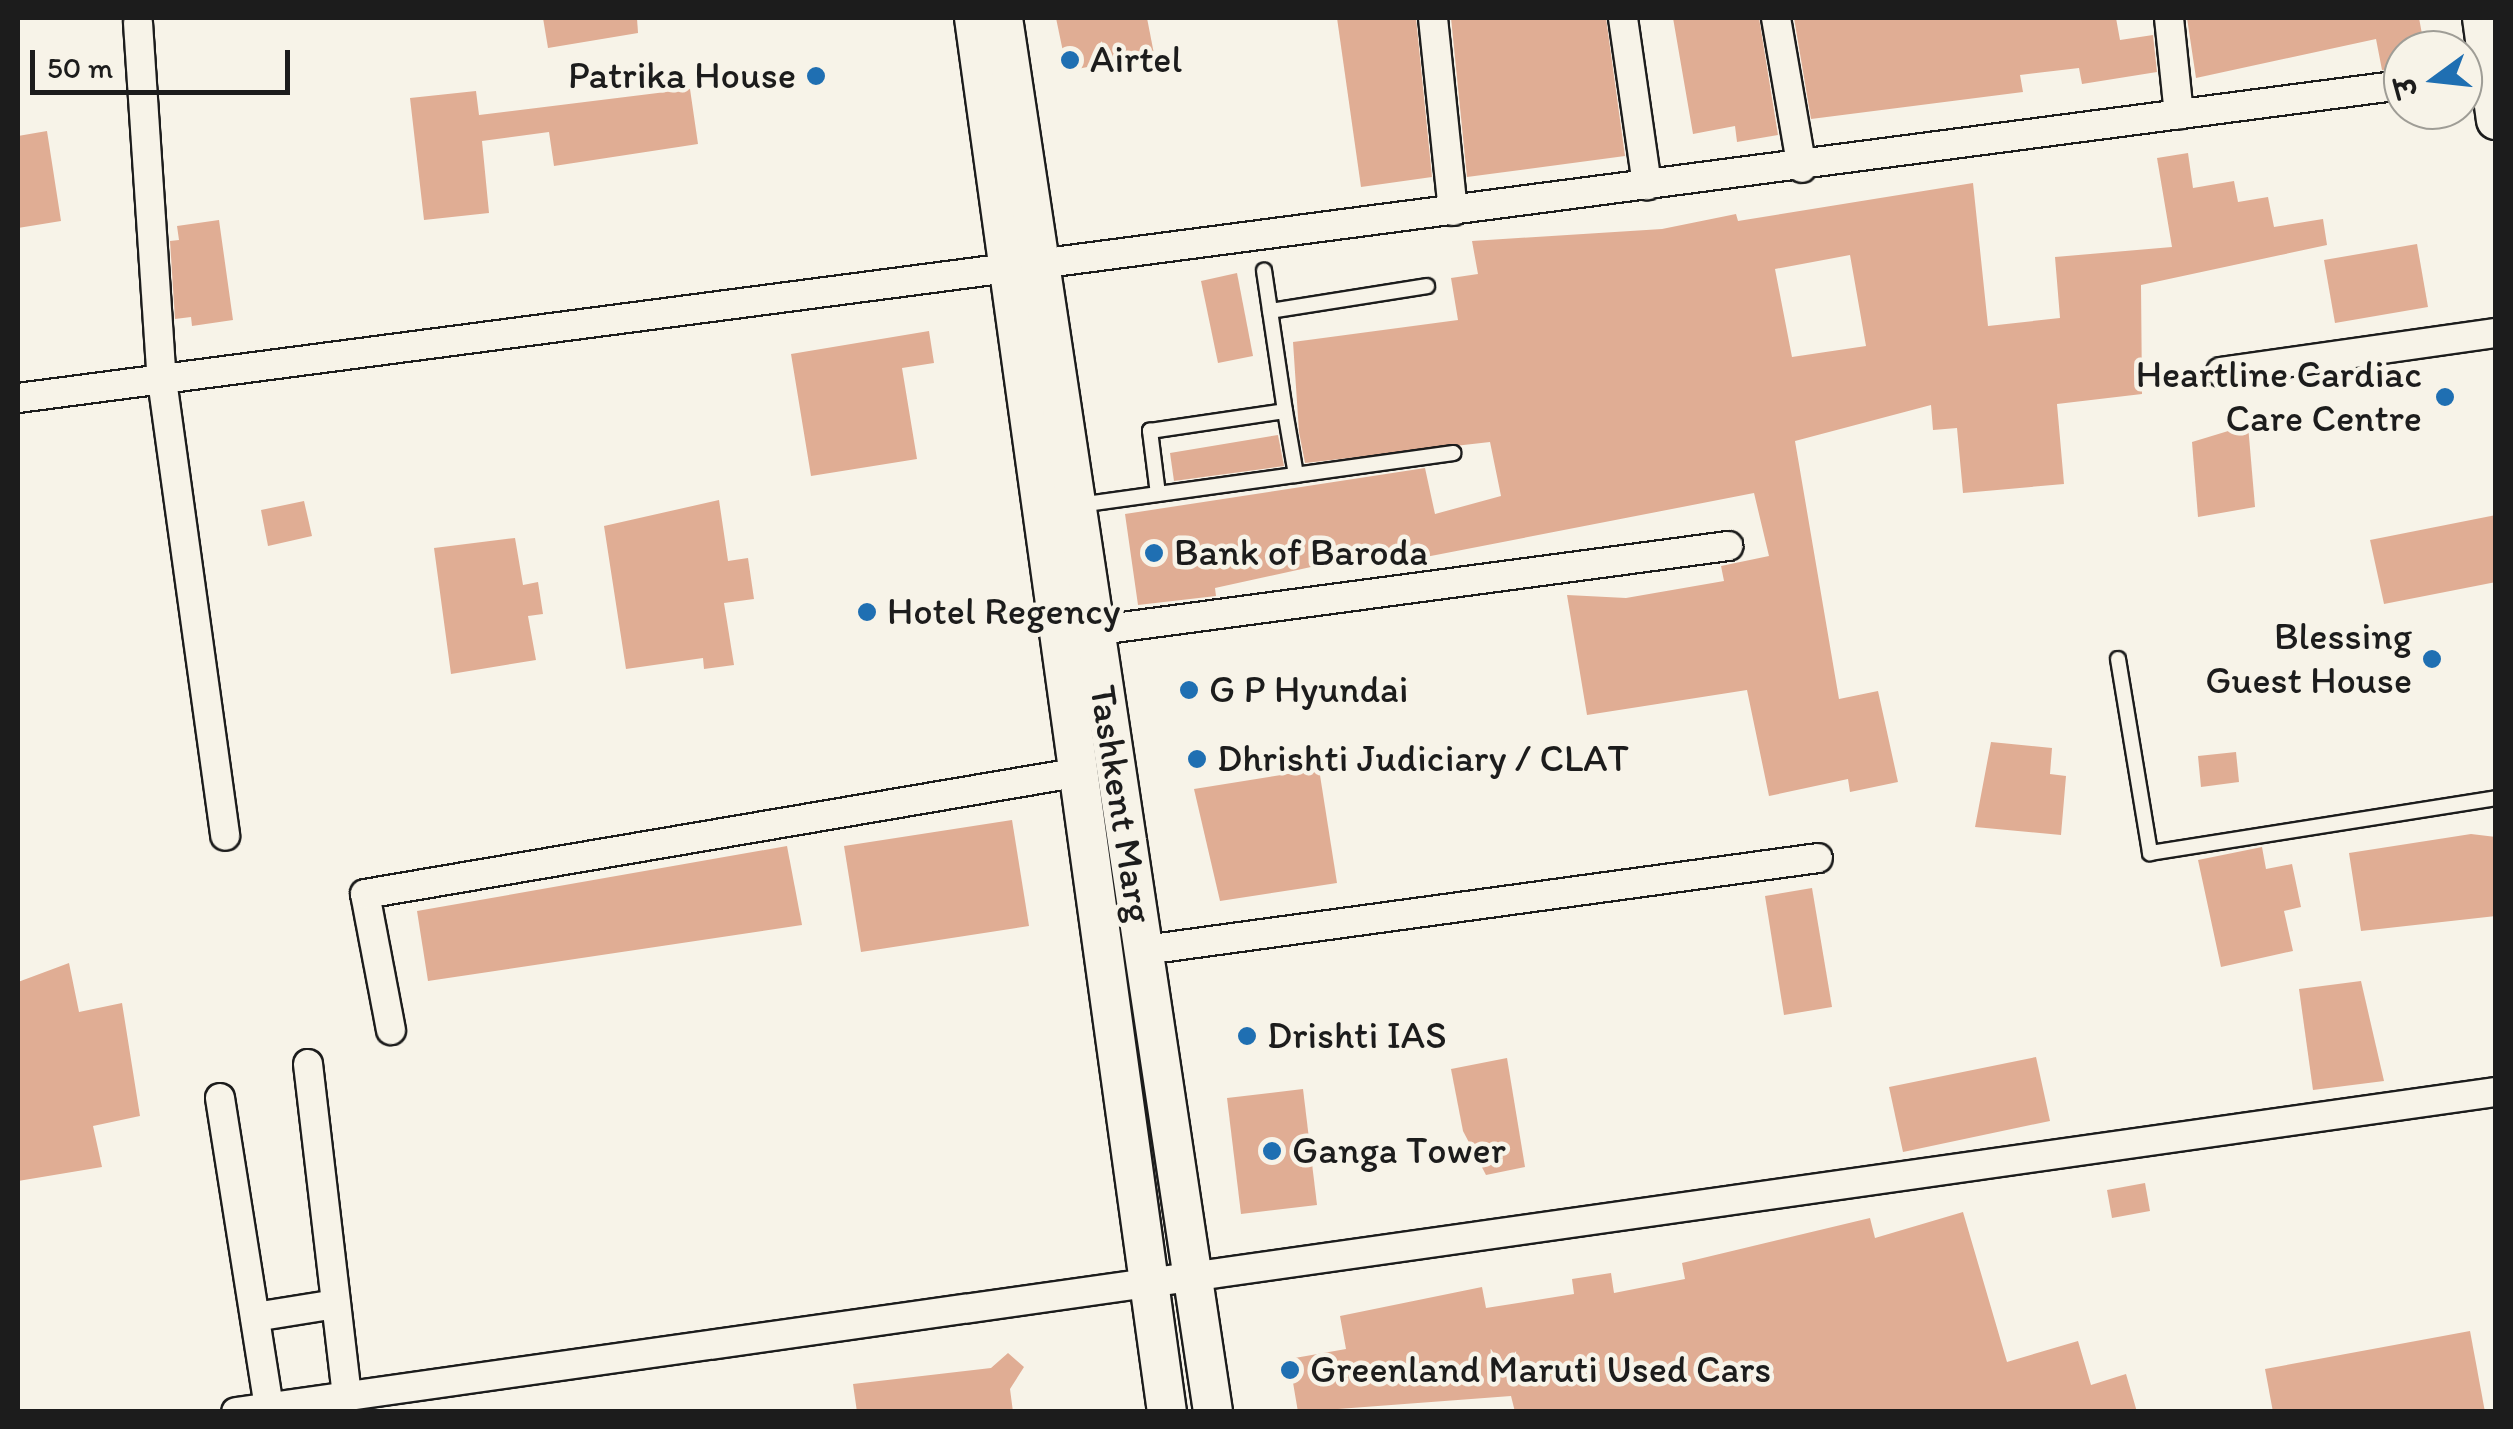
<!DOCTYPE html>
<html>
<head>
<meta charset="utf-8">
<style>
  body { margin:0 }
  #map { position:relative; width:2513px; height:1429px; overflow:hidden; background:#f7f3e8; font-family:Itim,"Playpen Sans Deva",sans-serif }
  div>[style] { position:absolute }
  .building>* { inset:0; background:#e0ad94 }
  .roads { filter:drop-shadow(2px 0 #1c1c1c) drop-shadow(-2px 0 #1c1c1c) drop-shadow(0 2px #1c1c1c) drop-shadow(0 -2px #1c1c1c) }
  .lane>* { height:14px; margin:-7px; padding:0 7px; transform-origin:7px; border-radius:7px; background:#f7f3e8 }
  .street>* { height:28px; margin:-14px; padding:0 14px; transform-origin:14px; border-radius:14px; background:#f7f3e8 }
  .secondary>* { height:38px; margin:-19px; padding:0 19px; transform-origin:19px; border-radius:19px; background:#f7f3e8 }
  .dots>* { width:28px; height:28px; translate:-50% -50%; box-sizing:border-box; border:5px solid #f7f3e8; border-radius:50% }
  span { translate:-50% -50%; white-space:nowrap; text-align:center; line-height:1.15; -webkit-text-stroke:9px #f7f3e8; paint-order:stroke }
  .poi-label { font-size:38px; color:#1c1c1c }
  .left { translate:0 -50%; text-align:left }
  .right { translate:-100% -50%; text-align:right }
  .street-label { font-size:38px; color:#1c1c1c }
  .frame { position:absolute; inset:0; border:20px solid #1c1c1c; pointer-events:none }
  .north { position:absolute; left:2383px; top:30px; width:100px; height:100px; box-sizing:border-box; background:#f7f3e8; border:2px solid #9f9d96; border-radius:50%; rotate:255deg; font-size:28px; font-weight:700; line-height:40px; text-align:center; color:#1c1c1c }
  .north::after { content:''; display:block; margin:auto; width:35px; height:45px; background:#1f6fb2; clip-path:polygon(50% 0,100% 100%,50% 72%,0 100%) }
  .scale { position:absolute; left:30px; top:50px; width:260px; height:45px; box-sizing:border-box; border:5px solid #1c1c1c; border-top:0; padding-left:12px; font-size:30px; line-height:35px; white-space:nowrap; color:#1c1c1c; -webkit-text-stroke:8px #f7f3e8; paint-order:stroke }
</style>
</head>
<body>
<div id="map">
  <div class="building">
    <i style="clip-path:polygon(543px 18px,637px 18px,638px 33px,548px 48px)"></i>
    <i style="clip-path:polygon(1056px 18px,1147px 18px,1154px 54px,1067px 71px)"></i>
    <i style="clip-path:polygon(1337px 18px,1416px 18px,1432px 177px,1361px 187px)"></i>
    <i style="clip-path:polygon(1451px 18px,1606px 18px,1625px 156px,1467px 177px)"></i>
    <i style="clip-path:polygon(1673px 18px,1759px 18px,1778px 135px,1737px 142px,1735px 126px,1693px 134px)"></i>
    <i style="clip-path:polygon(1794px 18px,2116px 18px,2120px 40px,2153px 35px,2157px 72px,2082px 84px,2079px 68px,2020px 75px,2023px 92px,1811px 119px)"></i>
    <i style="clip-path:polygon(2187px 18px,2419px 18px,2425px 50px,2403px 50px,2403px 68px,2382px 70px,2376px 39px,2196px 78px)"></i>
    <i style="clip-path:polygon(690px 89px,698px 144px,554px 166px,549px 132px,482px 141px,489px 213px,424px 220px,410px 98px,476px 91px,479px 115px)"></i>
    <i style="clip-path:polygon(47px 131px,61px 221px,18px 228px,18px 136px)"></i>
    <i style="clip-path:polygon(evenodd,2188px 153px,2193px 188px,2234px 181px,2238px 202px,2268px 197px,2274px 227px,2323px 219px,2327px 245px,2141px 285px,2142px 394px,2057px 404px,2064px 484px,1963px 493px,1957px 428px,1933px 430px,1931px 405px,1795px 441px,1839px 699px,1878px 691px,1898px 782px,1850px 792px,1848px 779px,1769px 796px,1747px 690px,1587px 715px,1567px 595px,1626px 598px,1724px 581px,1721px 566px,1769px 556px,1754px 493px,1405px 561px,1402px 547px,1215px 588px,1216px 596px,1138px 605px,1125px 514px,1425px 468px,1435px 514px,1501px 496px,1490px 442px,1305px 463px,1299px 432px,1293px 342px,1458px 320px,1451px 278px,1478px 274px,1472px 241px,1662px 229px,1736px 214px,1738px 221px,1973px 183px,1988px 326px,2060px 318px,2055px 257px,2172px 247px,2157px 158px,2188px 153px,1850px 255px,1866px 346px,1792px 357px,1775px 269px,1850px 255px)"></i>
    <i style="clip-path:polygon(219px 220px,233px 320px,192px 326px,191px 317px,175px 319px,170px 241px,179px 240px,177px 226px)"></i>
    <i style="clip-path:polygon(2417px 244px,2428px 307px,2335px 323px,2324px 260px)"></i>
    <i style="clip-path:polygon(1237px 273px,1253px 356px,1218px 363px,1201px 281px)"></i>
    <i style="clip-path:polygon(929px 331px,934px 363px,902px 368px,917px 459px,811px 476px,791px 354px)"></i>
    <i style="clip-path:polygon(2248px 425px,2255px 507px,2198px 517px,2192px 442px)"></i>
    <i style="clip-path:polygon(1278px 435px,1284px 466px,1174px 481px,1170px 453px)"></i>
    <i style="clip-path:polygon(719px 500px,728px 561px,748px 558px,754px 599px,724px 603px,734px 665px,704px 669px,703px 658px,626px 669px,604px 526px)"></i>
    <i style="clip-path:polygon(304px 501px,312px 536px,268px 546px,261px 510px)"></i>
    <i style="clip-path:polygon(2496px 515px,2496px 582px,2384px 604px,2370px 540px)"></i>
    <i style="clip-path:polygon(515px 538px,523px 585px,538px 582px,543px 614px,528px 616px,536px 660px,451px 674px,434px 548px)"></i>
    <i style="clip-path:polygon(1991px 742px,2052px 748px,2050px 774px,2066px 776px,2061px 835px,1975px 827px)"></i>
    <i style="clip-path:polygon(2236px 752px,2239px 782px,2201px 787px,2198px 756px)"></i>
    <i style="clip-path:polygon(1319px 769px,1337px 883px,1220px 901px,1194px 789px)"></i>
    <i style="clip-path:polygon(1012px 820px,1029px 926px,861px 952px,844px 846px)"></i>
    <i style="clip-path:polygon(2471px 834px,2496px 837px,2496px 916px,2361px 931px,2349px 853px)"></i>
    <i style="clip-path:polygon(787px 846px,802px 925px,428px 981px,417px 911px)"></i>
    <i style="clip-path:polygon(2262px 847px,2266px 869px,2292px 864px,2301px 907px,2284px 911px,2293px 951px,2221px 967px,2198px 860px)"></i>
    <i style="clip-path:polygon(1812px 888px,1832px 1007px,1784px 1015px,1765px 896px)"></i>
    <i style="clip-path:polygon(69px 963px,79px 1012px,122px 1003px,140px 1116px,93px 1126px,102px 1167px,18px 1181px,18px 982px)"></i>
    <i style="clip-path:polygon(2361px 981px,2384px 1081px,2313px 1090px,2299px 989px)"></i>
    <i style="clip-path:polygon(2036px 1057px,2050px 1121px,1903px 1152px,1889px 1087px)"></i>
    <i style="clip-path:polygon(1507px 1058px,1525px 1167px,1486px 1175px,1463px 1131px,1451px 1069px)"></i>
    <i style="clip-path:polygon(1303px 1089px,1317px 1205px,1241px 1214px,1227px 1098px)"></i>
    <i style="clip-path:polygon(2145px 1183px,2150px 1211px,2112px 1218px,2107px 1190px)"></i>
    <i style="clip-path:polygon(1963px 1212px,2007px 1362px,2078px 1341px,2091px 1385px,2126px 1374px,2137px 1412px,1515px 1412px,1511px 1396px,1298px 1412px,1289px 1359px,1346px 1349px,1340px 1316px,1482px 1287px,1486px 1308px,1574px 1294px,1572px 1279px,1611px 1273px,1614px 1293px,1685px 1279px,1682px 1263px,1870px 1218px,1875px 1238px)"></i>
    <i style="clip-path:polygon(2470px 1331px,2485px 1412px,2273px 1412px,2265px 1369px)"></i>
    <i style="clip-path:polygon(1008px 1353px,1024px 1367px,1010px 1389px,1013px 1412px,857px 1412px,853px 1384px,991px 1368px)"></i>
  </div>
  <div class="roads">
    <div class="lane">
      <i style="left:1270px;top:311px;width:159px;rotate:-9deg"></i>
      <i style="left:1285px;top:411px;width:65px;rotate:80.2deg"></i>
      <i style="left:1158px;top:494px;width:64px;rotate:-97.2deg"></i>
      <i style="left:1150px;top:431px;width:136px;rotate:-8.4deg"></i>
      <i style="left:1285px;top:411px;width:142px;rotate:-98.5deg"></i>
      <i style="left:1079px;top:505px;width:378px;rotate:-7.9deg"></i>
      <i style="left:2118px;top:659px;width:197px;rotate:80.6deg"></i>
      <i style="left:2150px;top:853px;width:350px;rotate:-9deg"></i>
    </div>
    <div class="street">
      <i style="left:1433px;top:18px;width:194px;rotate:84.1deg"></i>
      <i style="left:1623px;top:18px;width:169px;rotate:81.8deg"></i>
      <i style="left:1776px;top:18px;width:152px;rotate:80.2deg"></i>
      <i style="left:2169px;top:18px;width:97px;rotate:84.1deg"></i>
      <i style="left:138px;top:23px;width:358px;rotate:86.2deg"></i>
      <i style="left:162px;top:380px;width:460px;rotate:82.1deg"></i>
      <i style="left:2463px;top:77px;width:33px;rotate:-7deg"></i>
      <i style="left:2221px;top:372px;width:278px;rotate:-8.1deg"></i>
      <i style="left:18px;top:398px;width:2405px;rotate:-7.48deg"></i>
      <i style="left:1092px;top:631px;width:642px;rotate:-7.61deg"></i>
      <i style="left:1145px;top:950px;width:679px;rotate:-7.78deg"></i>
      <i style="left:391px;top:1030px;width:138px;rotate:-100.8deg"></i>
      <i style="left:365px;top:894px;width:719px;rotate:-9.68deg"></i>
      <i style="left:308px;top:1064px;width:335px;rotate:83.3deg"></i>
      <i style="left:220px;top:1098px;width:318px;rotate:81deg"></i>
      <i style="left:255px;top:1317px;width:82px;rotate:-9.1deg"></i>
      <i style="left:236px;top:1412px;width:2283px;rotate:-8.06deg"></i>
    </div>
    <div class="secondary">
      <i style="left:974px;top:18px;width:1407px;rotate:82.12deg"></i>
      <i style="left:1003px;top:18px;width:1410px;rotate:81.43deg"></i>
      <i style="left:2482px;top:18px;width:103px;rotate:82.2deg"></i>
    </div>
  </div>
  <div class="dots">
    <i style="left:1070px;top:60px;background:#1f6fb2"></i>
    <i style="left:816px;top:76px;background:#1f6fb2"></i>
    <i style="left:2445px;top:397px;background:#1f6fb2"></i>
    <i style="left:1154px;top:553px;background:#1f6fb2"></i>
    <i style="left:867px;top:612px;background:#1f6fb2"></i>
    <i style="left:2432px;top:659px;background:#1f6fb2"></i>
    <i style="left:1189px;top:690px;background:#1f6fb2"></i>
    <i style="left:1197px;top:759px;background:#1f6fb2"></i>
    <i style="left:1247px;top:1036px;background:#1f6fb2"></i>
    <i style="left:1272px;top:1151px;background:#1f6fb2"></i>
    <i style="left:1290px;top:1370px;background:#1f6fb2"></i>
  </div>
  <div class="poi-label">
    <span class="left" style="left:1090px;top:60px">Airtel</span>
    <span class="right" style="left:796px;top:76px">Patrika House</span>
    <span class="right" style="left:2422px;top:397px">Heartline Cardiac<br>Care Centre</span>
    <span class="left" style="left:1174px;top:553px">Bank of Baroda</span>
    <span class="left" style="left:887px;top:612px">Hotel Regency</span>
    <span class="right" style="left:2412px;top:659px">Blessing<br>Guest House</span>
    <span class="left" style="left:1209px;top:690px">G P Hyundai</span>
    <span class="left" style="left:1217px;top:759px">Dhrishti Judiciary / CLAT</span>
    <span class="left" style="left:1267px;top:1036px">Drishti IAS</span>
    <span class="left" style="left:1292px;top:1151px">Ganga Tower</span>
    <span class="left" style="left:1310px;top:1370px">Greenland Maruti Used Cars</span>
  </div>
  <div class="street-label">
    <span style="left:1121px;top:804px;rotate:81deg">Tashkent Marg</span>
  </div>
  <div class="frame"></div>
  <div class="north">उ</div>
  <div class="scale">50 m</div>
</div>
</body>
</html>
